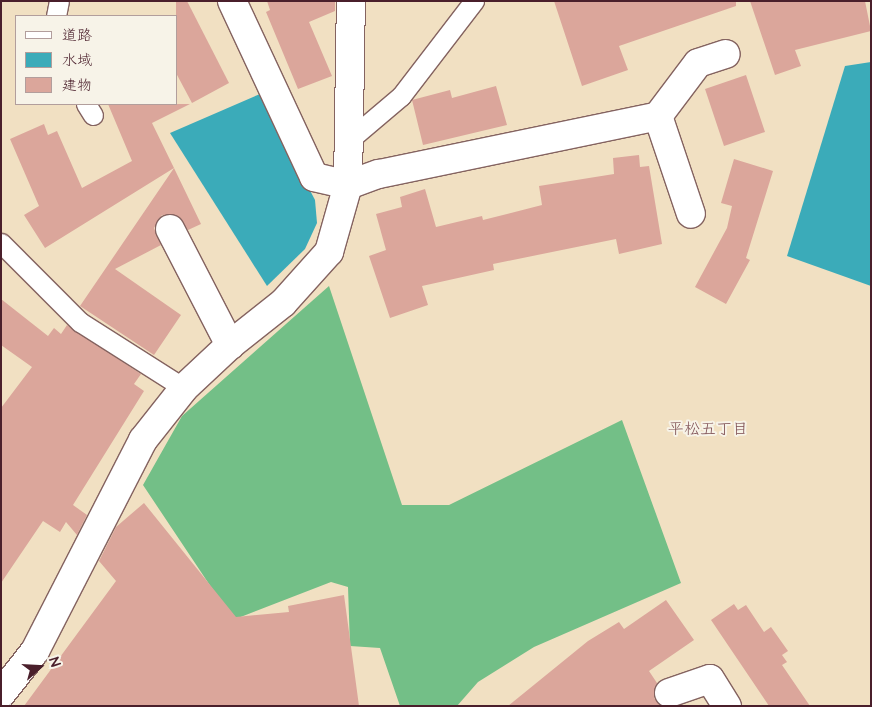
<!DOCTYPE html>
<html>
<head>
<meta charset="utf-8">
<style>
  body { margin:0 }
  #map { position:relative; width:872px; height:707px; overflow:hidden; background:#f1e0c2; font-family:"Architects Daughter","Klee One",sans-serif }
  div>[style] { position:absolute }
  .forest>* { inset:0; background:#73bf87 }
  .water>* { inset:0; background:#3babb9 }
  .building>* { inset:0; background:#dba69b }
  .roads { filter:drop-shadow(1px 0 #846360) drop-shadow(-1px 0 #846360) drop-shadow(0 1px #846360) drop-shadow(0 -1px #846360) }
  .service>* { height:19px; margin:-9.5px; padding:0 9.5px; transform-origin:9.5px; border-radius:9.5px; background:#fff }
  .minor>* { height:28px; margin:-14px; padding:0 14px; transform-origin:14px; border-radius:14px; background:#fff }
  span { translate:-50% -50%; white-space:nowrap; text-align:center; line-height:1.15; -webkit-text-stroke:4px #f7f3e8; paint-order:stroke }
  .neighbourhood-label { font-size:16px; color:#7d4e52 }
  .frame { position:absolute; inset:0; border:2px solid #4a1f2b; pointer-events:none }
  .legend { position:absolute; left:15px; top:15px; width:162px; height:90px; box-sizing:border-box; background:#f7f3e8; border:1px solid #b29e9c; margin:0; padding:6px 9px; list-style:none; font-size:15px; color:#4a1f2b }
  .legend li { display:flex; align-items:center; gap:10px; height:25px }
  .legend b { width:25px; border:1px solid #b29e9c }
  .north { position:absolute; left:15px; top:642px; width:50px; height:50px; -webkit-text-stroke:4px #f7f3e8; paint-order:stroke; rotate:71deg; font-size:14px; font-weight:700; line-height:20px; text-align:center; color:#4a1f2b }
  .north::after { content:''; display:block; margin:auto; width:18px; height:22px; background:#4a1f2b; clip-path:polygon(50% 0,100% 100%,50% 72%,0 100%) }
</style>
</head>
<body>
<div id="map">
  <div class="forest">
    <i style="clip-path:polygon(329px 286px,402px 505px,449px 505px,622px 420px,681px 583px,534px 647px,478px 682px,457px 706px,400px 706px,380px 648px,350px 646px,348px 587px,331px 582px,233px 620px,143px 485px,182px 416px)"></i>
  </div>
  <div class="water">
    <i style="clip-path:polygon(871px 62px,871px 286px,787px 256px,845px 66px)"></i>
    <i style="clip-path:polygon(260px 94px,315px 200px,317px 223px,305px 249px,267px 286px,170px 133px)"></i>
  </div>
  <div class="building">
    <i style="clip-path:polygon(176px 1px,187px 1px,229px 83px,192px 103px,176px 73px)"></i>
    <i style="clip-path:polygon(267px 1px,335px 1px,335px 11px,309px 22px,332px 76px,298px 89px,266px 12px,270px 10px)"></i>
    <i style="clip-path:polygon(554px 1px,736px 1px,736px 6px,619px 46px,628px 70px,582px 86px)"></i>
    <i style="clip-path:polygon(750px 1px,865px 1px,871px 31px,795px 50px,801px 66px,775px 75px)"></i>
    <i style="clip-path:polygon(746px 75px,765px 132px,724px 146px,705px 89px)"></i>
    <i style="clip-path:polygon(496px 86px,507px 125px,423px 145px,412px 100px,450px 90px,452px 98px)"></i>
    <i style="clip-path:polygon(108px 104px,190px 104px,152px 123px,174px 168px,45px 248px,24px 215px,39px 206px,10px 139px,44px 124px,48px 135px,57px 131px,82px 188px,132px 161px)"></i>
    <i style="clip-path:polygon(639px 155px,640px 167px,649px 166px,662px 244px,619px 254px,616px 239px,493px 264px,494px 270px,422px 286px,428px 305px,390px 318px,369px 256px,386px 250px,376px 214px,402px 207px,400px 197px,425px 189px,436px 227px,482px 216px,483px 220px,542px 205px,539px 186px,614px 174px,613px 158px)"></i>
    <i style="clip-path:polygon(734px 159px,773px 171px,746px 258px,750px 260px,726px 304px,695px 287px,727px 228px,732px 206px,721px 203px)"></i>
    <i style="clip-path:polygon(174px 168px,201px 224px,188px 230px,178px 216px,162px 215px,154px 228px,161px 245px,115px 269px,181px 315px,154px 355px,80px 306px)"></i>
    <i style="clip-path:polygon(1px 299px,48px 336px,54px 328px,61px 334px,67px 325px,141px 374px,134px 384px,144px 391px,73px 505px,87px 515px,77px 535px,66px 522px,60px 532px,43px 521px,1px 583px,1px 408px,32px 367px,1px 345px)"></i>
    <i style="clip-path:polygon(144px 503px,236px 617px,289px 612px,288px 606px,344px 595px,359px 706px,24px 706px,116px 581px,99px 561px,116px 527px)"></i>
    <i style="clip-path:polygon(666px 600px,694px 640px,649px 671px,657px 683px,654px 698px,661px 706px,508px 706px,588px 641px,619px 622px,624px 629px)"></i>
    <i style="clip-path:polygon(734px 604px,738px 610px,746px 605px,764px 632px,771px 627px,788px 651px,782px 655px,787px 662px,782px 665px,810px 706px,769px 706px,711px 620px)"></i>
  </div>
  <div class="roads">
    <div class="service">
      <i style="left:56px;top:16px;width:15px;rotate:-79deg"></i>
      <i style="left:86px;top:104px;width:13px;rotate:58deg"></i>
      <i style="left:349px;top:140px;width:68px;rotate:-40.2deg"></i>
      <i style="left:401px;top:96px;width:120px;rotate:-52.5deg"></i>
      <i style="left:1px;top:243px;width:112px;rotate:45deg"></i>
      <i style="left:80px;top:322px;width:123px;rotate:32.4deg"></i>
    </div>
    <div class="minor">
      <i style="left:232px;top:1px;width:194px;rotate:65deg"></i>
      <i style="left:314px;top:177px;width:35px;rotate:13deg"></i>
      <i style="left:348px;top:185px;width:33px;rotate:-20deg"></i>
      <i style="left:379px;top:174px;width:285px;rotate:-11.7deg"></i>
      <i style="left:658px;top:116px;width:66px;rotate:-53deg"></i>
      <i style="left:698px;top:63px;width:29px;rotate:-18deg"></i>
      <i style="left:658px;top:116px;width:103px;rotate:71.4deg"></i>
      <i style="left:170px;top:229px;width:131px;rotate:62.7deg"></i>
      <i style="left:669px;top:693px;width:43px;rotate:-18.9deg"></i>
      <i style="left:710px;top:679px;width:32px;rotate:58deg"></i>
      <i style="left:1px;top:694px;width:55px;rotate:-51.7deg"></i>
      <i style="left:35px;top:651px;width:237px;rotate:-62.9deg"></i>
      <i style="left:143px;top:440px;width:66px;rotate:-51.7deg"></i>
      <i style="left:184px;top:388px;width:63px;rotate:-43.1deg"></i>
      <i style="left:230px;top:345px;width:68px;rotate:-38.4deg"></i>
      <i style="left:283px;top:303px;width:69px;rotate:-48deg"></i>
      <i style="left:329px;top:252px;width:70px;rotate:-74.2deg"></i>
      <i style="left:348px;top:185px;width:184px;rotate:-89.1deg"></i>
    </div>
  </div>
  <div class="neighbourhood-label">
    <span style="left:708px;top:429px">平松五丁目</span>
  </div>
  <div class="frame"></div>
  <ul class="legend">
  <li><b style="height:6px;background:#fff"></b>道路</li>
  <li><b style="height:14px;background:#3babb9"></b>水域</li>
  <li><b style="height:14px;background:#dba69b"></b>建物</li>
  </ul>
  <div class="north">N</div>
</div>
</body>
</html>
